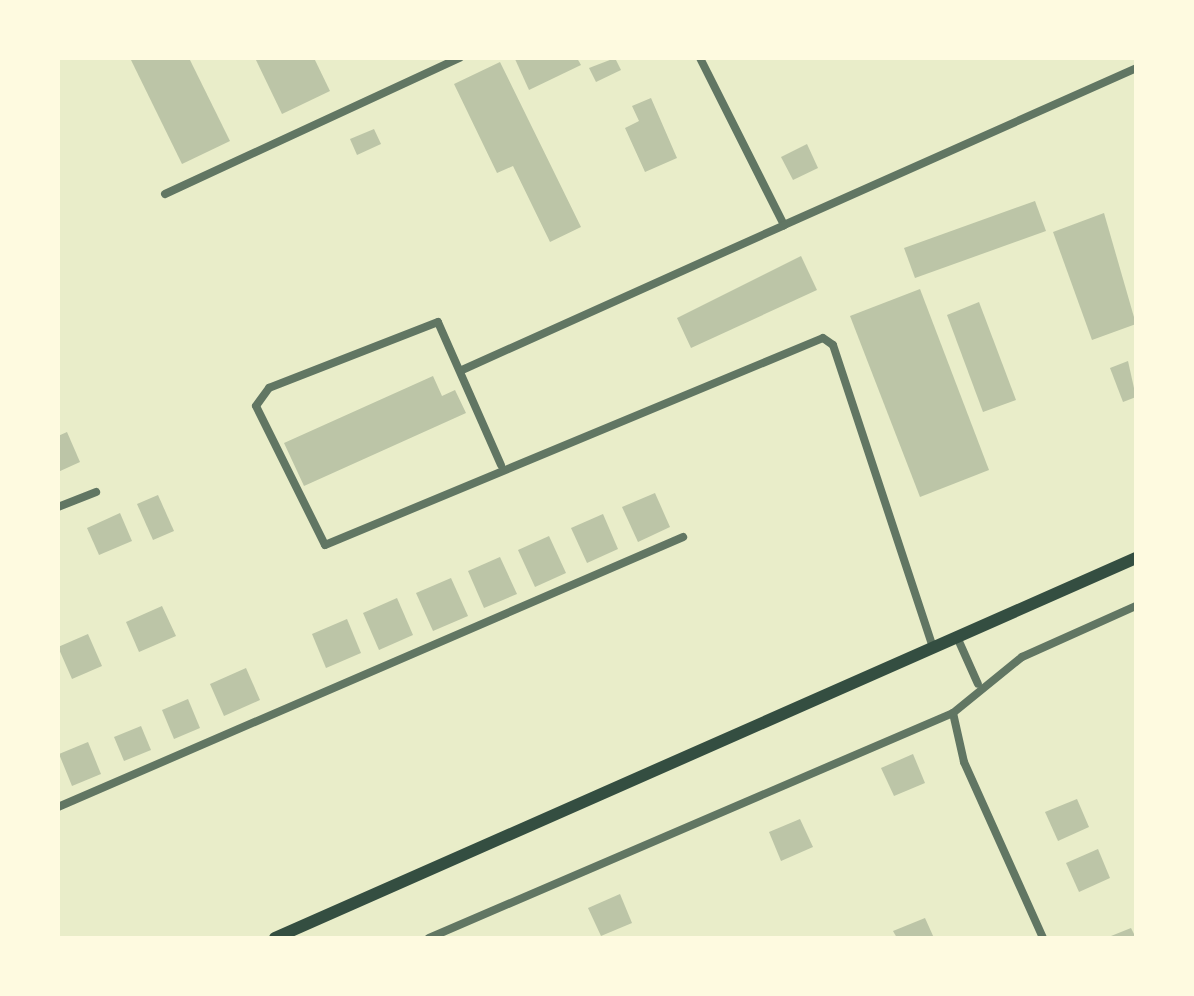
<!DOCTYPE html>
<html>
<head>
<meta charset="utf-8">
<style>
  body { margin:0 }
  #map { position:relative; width:1194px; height:996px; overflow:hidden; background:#e9edc9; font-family:Rubik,sans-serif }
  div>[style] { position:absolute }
  .building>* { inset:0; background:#bcc5a7 }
  .minor>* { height:8px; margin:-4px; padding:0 4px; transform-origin:4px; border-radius:4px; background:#617663 }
  .primary>* { height:12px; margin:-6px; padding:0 6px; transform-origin:6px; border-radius:6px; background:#344e41 }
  span { translate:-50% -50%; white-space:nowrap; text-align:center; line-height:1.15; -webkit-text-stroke:8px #fefae0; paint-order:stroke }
  .frame { position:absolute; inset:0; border:60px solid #fefae0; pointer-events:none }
</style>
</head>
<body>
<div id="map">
  <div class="building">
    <i style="clip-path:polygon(130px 58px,189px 58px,230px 141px,182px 164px)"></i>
    <i style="clip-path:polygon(255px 58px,314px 58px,330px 91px,282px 114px)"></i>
    <i style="clip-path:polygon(577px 58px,581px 65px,529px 90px,515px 59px)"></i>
    <i style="clip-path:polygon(615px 58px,621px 70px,596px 82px,589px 68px)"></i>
    <i style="clip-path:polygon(500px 62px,581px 227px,550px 242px,513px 166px,497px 173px,454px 84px)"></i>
    <i style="clip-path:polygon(651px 98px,677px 158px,645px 172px,625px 128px,639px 121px,632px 106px)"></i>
    <i style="clip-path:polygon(374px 129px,381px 144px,357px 155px,350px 139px)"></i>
    <i style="clip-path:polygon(807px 144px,818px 168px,793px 180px,781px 157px)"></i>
    <i style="clip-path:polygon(1035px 201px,1046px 231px,915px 278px,904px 248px)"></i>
    <i style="clip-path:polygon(1104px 213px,1136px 324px,1092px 340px,1053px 232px)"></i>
    <i style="clip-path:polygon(801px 256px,817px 290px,691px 348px,677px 318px)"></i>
    <i style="clip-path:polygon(920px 289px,989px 470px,920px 497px,850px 316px)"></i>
    <i style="clip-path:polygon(979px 302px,1016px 400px,983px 412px,947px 315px)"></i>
    <i style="clip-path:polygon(1128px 361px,1136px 397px,1123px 402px,1110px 368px)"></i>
    <i style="clip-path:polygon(433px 376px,442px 396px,455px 390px,466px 413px,304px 486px,284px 443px)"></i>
    <i style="clip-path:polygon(67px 432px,80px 462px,58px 472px,58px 436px)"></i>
    <i style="clip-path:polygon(655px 493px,670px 527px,638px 542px,622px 507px)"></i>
    <i style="clip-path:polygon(158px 495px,174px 531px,153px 540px,137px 504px)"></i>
    <i style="clip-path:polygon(120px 513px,132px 541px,99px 555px,87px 528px)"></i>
    <i style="clip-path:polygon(603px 514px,618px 549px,587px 563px,571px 528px)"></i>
    <i style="clip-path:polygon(549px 536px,566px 573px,535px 587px,518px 550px)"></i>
    <i style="clip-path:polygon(500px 557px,517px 594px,484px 608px,468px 571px)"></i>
    <i style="clip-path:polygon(451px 578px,468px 616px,433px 631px,416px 593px)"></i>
    <i style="clip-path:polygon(397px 598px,413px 635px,379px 650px,363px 613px)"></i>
    <i style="clip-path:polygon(162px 606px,176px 636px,139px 652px,126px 622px)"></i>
    <i style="clip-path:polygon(347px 619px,361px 653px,326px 668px,312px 634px)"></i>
    <i style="clip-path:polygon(88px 634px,102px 666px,72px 679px,58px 647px)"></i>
    <i style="clip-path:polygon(246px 668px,260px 700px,224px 716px,210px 684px)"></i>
    <i style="clip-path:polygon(188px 699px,200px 728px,174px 739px,162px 710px)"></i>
    <i style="clip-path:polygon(141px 726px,151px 750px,124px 761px,114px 737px)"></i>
    <i style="clip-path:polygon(88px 742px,101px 774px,72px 786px,59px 754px)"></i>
    <i style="clip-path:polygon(913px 754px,925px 783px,894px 796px,881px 768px)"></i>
    <i style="clip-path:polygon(1077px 799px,1089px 827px,1058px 841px,1045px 812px)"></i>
    <i style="clip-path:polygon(800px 819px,813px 847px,781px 861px,769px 832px)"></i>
    <i style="clip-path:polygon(1098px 849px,1110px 878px,1079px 892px,1066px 863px)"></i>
    <i style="clip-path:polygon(620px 894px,632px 923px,601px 936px,588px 908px)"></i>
    <i style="clip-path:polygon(925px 918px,934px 938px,897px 938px,893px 931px)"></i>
    <i style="clip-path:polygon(1131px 928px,1136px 938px,1106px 938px)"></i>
  </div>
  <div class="minor">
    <i style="left:700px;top:58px;width:187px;rotate:63.3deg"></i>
    <i style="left:784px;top:225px;width:385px;rotate:-24deg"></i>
    <i style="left:165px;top:194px;width:325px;rotate:-24.8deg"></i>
    <i style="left:462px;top:370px;width:353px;rotate:-24.2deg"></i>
    <i style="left:501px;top:465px;width:156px;rotate:-113.8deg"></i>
    <i style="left:438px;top:322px;width:181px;rotate:158.7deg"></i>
    <i style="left:269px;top:388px;width:22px;rotate:126deg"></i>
    <i style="left:256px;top:406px;width:155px;rotate:63.6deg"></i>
    <i style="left:325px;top:545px;width:539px;rotate:-22.57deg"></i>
    <i style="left:823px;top:338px;width:12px;rotate:35deg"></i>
    <i style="left:833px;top:345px;width:318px;rotate:71.7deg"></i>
    <i style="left:58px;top:507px;width:41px;rotate:-21.5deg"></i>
    <i style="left:957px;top:637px;width:51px;rotate:65.9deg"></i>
    <i style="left:953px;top:713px;width:50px;rotate:77.3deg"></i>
    <i style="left:964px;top:762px;width:193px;rotate:65.8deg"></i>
    <i style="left:58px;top:807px;width:681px;rotate:-23.36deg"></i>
    <i style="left:429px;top:938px;width:570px;rotate:-23.24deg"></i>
    <i style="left:953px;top:713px;width:89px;rotate:-39.1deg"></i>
    <i style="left:1022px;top:657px;width:125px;rotate:-24.1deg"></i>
  </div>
  <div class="primary">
    <i style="left:275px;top:938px;width:941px;rotate:-23.81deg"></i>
  </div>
  <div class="frame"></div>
</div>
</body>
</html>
